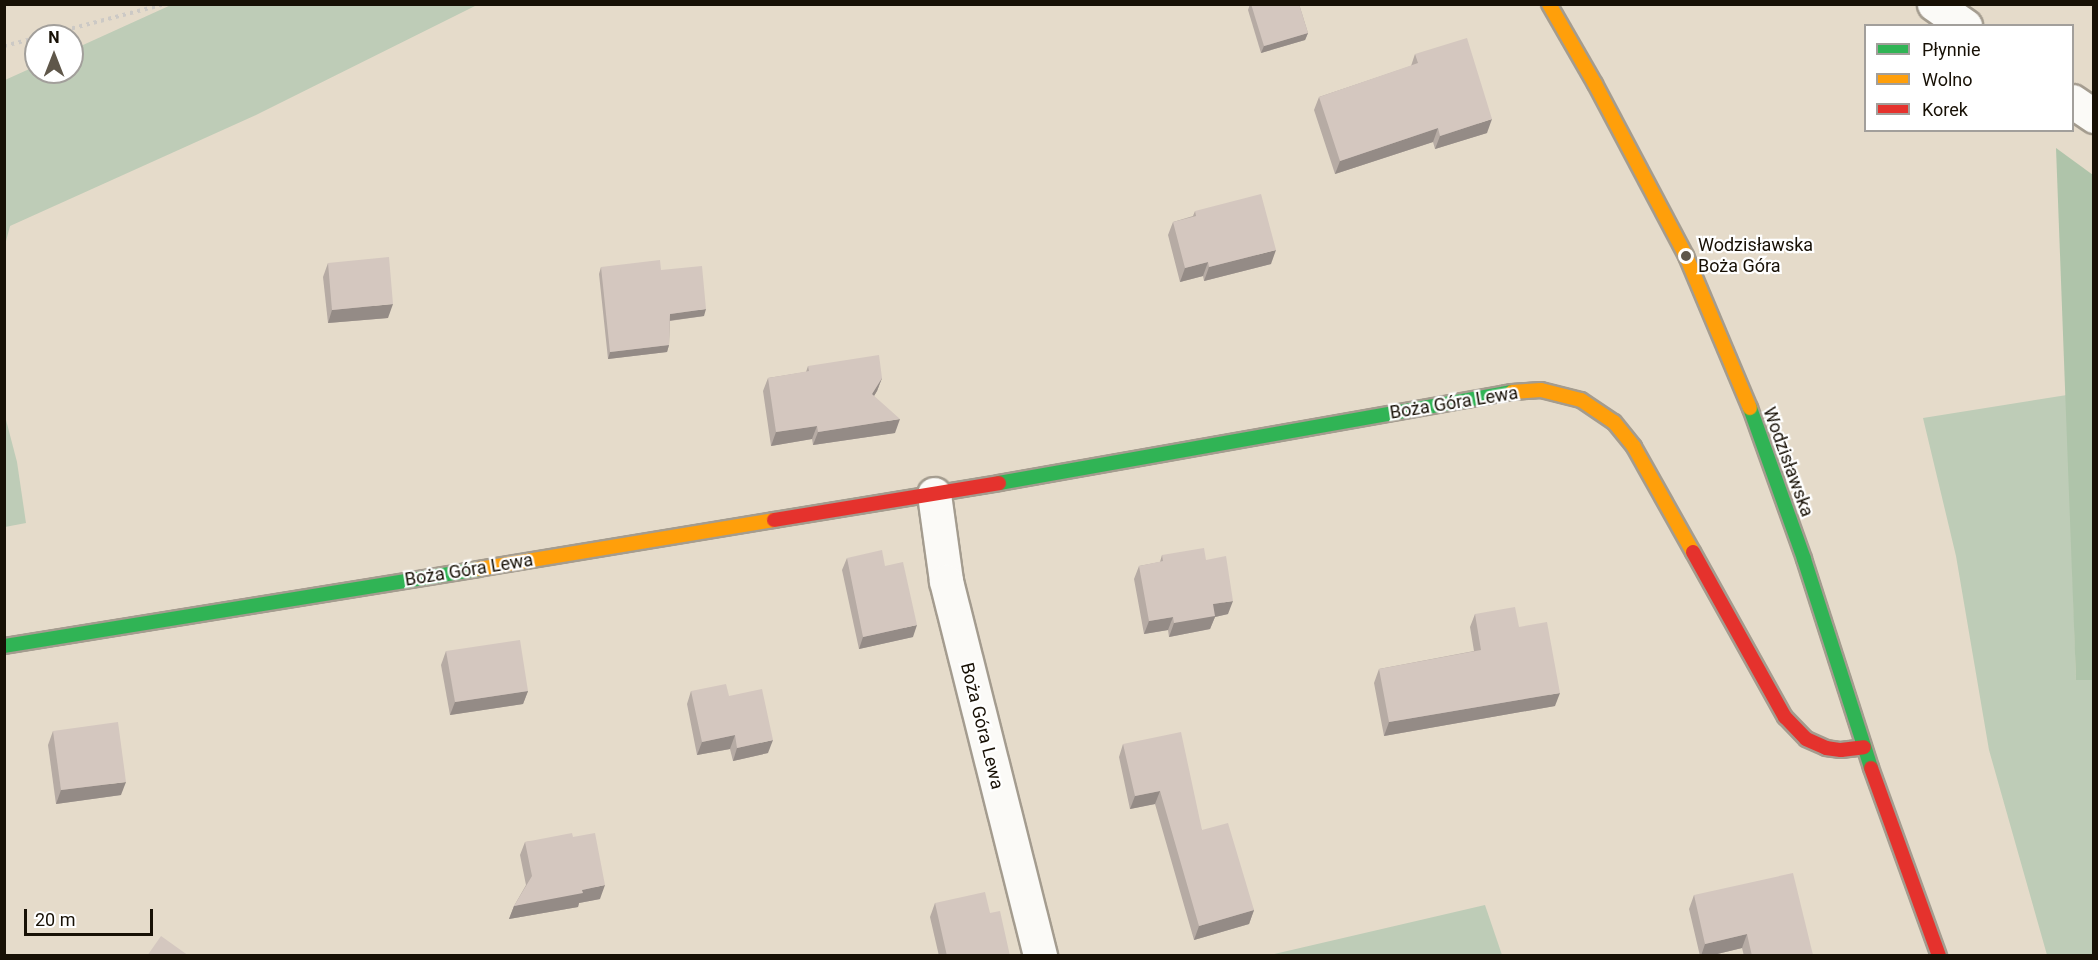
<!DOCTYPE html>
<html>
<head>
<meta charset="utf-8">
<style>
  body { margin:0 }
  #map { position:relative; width:2098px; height:960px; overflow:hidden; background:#e5dbca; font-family:Roboto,sans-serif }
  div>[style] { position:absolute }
  .green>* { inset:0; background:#beccb7 }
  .forest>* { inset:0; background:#afc4aa }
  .path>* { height:4px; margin-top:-2px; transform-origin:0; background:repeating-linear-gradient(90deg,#ccc9c5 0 3px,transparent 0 7.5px) }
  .roads { filter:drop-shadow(2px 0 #a49c8f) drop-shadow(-2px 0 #a49c8f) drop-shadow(0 2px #a49c8f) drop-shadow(0 -2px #a49c8f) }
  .street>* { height:33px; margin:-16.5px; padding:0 16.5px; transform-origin:16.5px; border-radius:16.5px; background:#fbfaf7 }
  .fast>* { height:14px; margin:-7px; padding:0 7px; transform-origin:7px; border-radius:7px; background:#30b455 }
  .slow>* { height:14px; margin:-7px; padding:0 7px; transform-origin:7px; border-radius:7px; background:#ff9f0a }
  .jam>* { height:14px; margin:-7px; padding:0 7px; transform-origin:7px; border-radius:7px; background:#e5322d }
  .wall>* { inset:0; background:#b6aba4 }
  .shaded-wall>* { inset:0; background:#948b86 }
  .building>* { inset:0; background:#d4c7bf }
  .dots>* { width:16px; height:16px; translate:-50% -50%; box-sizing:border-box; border:3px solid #fff; border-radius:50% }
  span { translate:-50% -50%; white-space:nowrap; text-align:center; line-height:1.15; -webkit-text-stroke:4.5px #fff; paint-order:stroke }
  .poi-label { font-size:18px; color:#171005 }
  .left { translate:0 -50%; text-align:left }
  .street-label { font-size:18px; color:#171005 }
  .frame { position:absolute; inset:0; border:6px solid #171005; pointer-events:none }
  .legend { position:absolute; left:1864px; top:24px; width:210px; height:108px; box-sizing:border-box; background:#fff; border:2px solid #a29f9b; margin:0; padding:8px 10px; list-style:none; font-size:18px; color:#171005 }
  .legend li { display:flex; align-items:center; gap:12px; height:30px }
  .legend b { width:30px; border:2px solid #a29f9b }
  .north { position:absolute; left:24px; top:24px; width:60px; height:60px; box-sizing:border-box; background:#fff; border:2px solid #a29f9b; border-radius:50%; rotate:0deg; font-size:16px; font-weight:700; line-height:24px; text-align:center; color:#171005 }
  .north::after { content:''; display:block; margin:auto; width:21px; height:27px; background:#5f574a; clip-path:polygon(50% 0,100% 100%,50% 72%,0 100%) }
  .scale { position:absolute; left:24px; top:909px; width:129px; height:27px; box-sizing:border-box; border:3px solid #171005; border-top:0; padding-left:8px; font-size:18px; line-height:21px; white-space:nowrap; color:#171005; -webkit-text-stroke:4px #fff; paint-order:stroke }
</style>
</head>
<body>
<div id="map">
  <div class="green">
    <i style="clip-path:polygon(171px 5px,171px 4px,477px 5px,256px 115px,10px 226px,5px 245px,5px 80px,36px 66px,36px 72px,72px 72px,72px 50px)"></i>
    <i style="clip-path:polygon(2067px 395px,2076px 680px,2094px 680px,2093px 955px,2047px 955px,1989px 750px,1956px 556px,1923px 418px)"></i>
    <i style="clip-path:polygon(5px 416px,17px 462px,26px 523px,5px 527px)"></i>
    <i style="clip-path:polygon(1485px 905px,1502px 955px,1270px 955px)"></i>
  </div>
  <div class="forest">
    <i style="clip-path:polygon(2056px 148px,2093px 175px,2093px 680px,2076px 680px)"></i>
  </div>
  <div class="path">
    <i style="left:43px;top:36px;width:126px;rotate:-14.7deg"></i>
    <i style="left:4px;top:46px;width:33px;rotate:-14deg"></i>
  </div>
  <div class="roads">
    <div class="street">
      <i style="left:1934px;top:4px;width:38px;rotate:35deg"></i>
      <i style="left:2072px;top:101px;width:27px;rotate:34deg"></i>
      <i style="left:934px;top:494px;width:88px;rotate:82.1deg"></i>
      <i style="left:946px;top:581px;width:387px;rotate:75.9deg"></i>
    </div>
    <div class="fast">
      <i style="left:1750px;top:408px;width:160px;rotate:70.3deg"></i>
      <i style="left:1804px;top:559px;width:219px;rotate:72.2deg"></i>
      <i style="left:999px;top:483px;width:521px;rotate:-10.06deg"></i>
      <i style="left:4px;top:646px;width:480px;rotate:-9.2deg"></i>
    </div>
    <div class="slow">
      <i style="left:1549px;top:4px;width:92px;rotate:60.1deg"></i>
      <i style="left:1595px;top:84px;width:195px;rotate:62.1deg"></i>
      <i style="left:1686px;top:256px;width:165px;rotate:67.2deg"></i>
      <i style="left:1512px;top:392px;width:29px;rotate:-4deg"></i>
      <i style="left:1541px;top:390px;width:41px;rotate:14deg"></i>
      <i style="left:1581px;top:400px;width:40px;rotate:34deg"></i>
      <i style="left:1614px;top:422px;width:32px;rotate:51deg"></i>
      <i style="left:1634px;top:447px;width:120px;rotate:60.7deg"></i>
      <i style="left:478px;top:569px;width:300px;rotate:-9.4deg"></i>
    </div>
    <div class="jam">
      <i style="left:774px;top:520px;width:228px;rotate:-9.3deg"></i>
      <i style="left:1693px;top:552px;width:189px;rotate:60.9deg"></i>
      <i style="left:1785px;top:717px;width:30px;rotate:46deg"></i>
      <i style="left:1806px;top:739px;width:22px;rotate:24deg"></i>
      <i style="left:1826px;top:748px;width:15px;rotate:8deg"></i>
      <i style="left:1841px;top:750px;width:23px;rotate:-7deg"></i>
      <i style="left:1871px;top:768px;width:200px;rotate:70.1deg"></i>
    </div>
  </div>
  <div class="wall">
    <i style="clip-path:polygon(1250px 4px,1299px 4px,1308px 33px,1305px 40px,1261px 53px,1248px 10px)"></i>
    <i style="clip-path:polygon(1415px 54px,1487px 133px,1435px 149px,1433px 142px,1335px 174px,1314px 110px,1319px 97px,1411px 66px)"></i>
    <i style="clip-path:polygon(1195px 211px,1271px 264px,1204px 281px,1203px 276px,1180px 282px,1168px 235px,1173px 222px,1193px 216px)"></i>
    <i style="clip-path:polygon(328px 263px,388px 318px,328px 323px,323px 277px)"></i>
    <i style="clip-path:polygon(601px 267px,661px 270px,704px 316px,670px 321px,669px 345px,667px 352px,608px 359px,599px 274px)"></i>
    <i style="clip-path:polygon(808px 366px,882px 378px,877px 391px,874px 396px,895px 433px,813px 445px,812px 439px,771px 446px,763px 391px,768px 378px,806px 372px)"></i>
    <i style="clip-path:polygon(1162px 555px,1206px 560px,1228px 614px,1215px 617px,1210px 629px,1169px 637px,1168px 630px,1144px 634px,1134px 579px,1139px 566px,1160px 562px)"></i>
    <i style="clip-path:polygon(847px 558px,913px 637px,859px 649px,842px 570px)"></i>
    <i style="clip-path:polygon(1475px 614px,1519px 627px,1555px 706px,1384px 736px,1374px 683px,1379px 669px,1474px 651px,1470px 627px)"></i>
    <i style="clip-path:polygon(446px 651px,528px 691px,523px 704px,450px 715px,441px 665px)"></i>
    <i style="clip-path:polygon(691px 691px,729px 696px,768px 753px,733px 761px,730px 749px,697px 755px,687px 704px)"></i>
    <i style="clip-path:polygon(53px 731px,121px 795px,56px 804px,48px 745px)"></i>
    <i style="clip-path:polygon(1123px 744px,1202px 830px,1254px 910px,1249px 924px,1194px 940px,1155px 804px,1130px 809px,1119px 757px)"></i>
    <i style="clip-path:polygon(573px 837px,600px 899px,579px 903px,578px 907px,509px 919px,514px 906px,526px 885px,520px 855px,525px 842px)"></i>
    <i style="clip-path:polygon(1694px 895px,1813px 956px,1744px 956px,1742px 948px,1709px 956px,1700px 956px,1689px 909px)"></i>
    <i style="clip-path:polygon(935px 903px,990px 913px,1010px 956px,939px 956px,930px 917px)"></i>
  </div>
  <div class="shaded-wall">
    <i style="clip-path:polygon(1308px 33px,1305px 40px,1261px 53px,1264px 46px)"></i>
    <i style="clip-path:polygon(1492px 119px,1487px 133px,1435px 149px,1440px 136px)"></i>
    <i style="clip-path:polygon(1438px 128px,1433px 142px,1335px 174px,1340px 161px)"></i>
    <i style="clip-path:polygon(1276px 250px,1271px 264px,1204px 281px,1209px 267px)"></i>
    <i style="clip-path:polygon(1208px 262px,1203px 276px,1180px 282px,1185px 268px)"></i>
    <i style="clip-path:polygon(393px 304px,388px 318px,328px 323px,332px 310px)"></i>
    <i style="clip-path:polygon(706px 309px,704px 316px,667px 321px,670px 314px)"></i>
    <i style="clip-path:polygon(669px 345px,667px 352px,608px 359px,610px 352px)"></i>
    <i style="clip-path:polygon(882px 378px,877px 391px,867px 407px,872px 394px)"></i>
    <i style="clip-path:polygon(900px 419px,895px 433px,813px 445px,818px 432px)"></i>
    <i style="clip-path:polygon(817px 426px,812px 439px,771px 446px,776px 432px)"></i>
    <i style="clip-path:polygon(1233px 601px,1228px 614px,1215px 617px,1210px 629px,1169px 637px,1174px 623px,1213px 604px)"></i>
    <i style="clip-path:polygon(1173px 617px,1168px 630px,1144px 634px,1149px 621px)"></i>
    <i style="clip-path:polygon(917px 625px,913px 637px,859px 649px,863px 637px)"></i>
    <i style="clip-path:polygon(528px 691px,523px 704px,450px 715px,455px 702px)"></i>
    <i style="clip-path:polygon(1560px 693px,1555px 706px,1384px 736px,1389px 722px)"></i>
    <i style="clip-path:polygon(735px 735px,730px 749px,697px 755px,702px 742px)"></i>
    <i style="clip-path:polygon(773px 740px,768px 753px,733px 761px,737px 748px)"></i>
    <i style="clip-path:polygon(126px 782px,121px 795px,56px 804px,61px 790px)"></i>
    <i style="clip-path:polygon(1160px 791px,1155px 804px,1130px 809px,1135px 796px)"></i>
    <i style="clip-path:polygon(605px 885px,600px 899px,579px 903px,578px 907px,509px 919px,514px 906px,582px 890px)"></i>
    <i style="clip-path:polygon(1254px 910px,1249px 924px,1194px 940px,1199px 926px)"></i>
    <i style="clip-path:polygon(1747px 934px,1742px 948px,1709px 956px,1701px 956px,1705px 944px)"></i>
  </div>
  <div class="building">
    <i style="clip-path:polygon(1251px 4px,1299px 4px,1308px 33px,1264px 46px)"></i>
    <i style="clip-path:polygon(1467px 38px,1492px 119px,1440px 136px,1438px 128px,1340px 161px,1319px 97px,1418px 63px,1415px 54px)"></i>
    <i style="clip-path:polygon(1261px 194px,1276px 250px,1209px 267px,1208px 262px,1185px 268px,1173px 222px,1196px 216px,1195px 211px)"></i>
    <i style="clip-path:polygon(389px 257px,393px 304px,332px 310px,328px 263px)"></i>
    <i style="clip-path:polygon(660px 260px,661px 270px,702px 266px,706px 309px,670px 314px,669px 345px,610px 352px,601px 267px)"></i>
    <i style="clip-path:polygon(879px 355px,882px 378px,872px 394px,900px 419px,818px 432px,817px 426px,776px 432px,768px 378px,809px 371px,808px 366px)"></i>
    <i style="clip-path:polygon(1204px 548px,1206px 560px,1226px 556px,1233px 601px,1213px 604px,1215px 616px,1174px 623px,1173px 617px,1149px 621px,1139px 566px,1163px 561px,1162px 555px)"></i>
    <i style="clip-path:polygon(882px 550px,885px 566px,903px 562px,917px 625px,863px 637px,847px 558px)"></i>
    <i style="clip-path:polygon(1515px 607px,1519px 627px,1547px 622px,1560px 693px,1389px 722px,1379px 669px,1481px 650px,1475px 614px)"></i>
    <i style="clip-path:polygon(520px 640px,528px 691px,455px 702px,446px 651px)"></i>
    <i style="clip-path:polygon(726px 684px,729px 696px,762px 689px,773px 740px,737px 748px,735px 735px,702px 742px,691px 691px)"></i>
    <i style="clip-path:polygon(118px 722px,126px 782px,61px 790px,53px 731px)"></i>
    <i style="clip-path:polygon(1181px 732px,1202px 830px,1228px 823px,1254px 910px,1199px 926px,1160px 791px,1135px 796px,1123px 744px)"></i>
    <i style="clip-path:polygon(572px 833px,573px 837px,595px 833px,605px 885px,582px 890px,583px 893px,514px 906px,532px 876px,525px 842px)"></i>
    <i style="clip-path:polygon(1793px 873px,1813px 955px,1752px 956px,1747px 934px,1705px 944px,1694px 895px)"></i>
    <i style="clip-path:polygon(985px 892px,990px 913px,1000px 911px,1010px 956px,947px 956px,935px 903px)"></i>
    <i style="clip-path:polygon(161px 936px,189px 956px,147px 956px)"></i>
  </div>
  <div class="dots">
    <i style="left:1686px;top:256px;background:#5f574a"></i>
  </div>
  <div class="poi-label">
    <span class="left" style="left:1698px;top:256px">Wodzisławska<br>Boża Góra</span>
  </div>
  <div class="street-label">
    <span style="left:1454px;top:403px;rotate:-9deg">Boża Góra Lewa</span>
    <span style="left:1788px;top:462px;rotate:70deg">Wodzisławska</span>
    <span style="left:469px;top:570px;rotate:-9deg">Boża Góra Lewa</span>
    <span style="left:982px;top:726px;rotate:76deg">Boża Góra Lewa</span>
  </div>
  <div class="frame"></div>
  <ul class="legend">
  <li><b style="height:8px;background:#30b455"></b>Płynnie</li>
  <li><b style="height:8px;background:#ff9f0a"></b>Wolno</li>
  <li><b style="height:8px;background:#e5322d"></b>Korek</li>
  </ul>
  <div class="north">N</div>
  <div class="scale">20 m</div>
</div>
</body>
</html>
